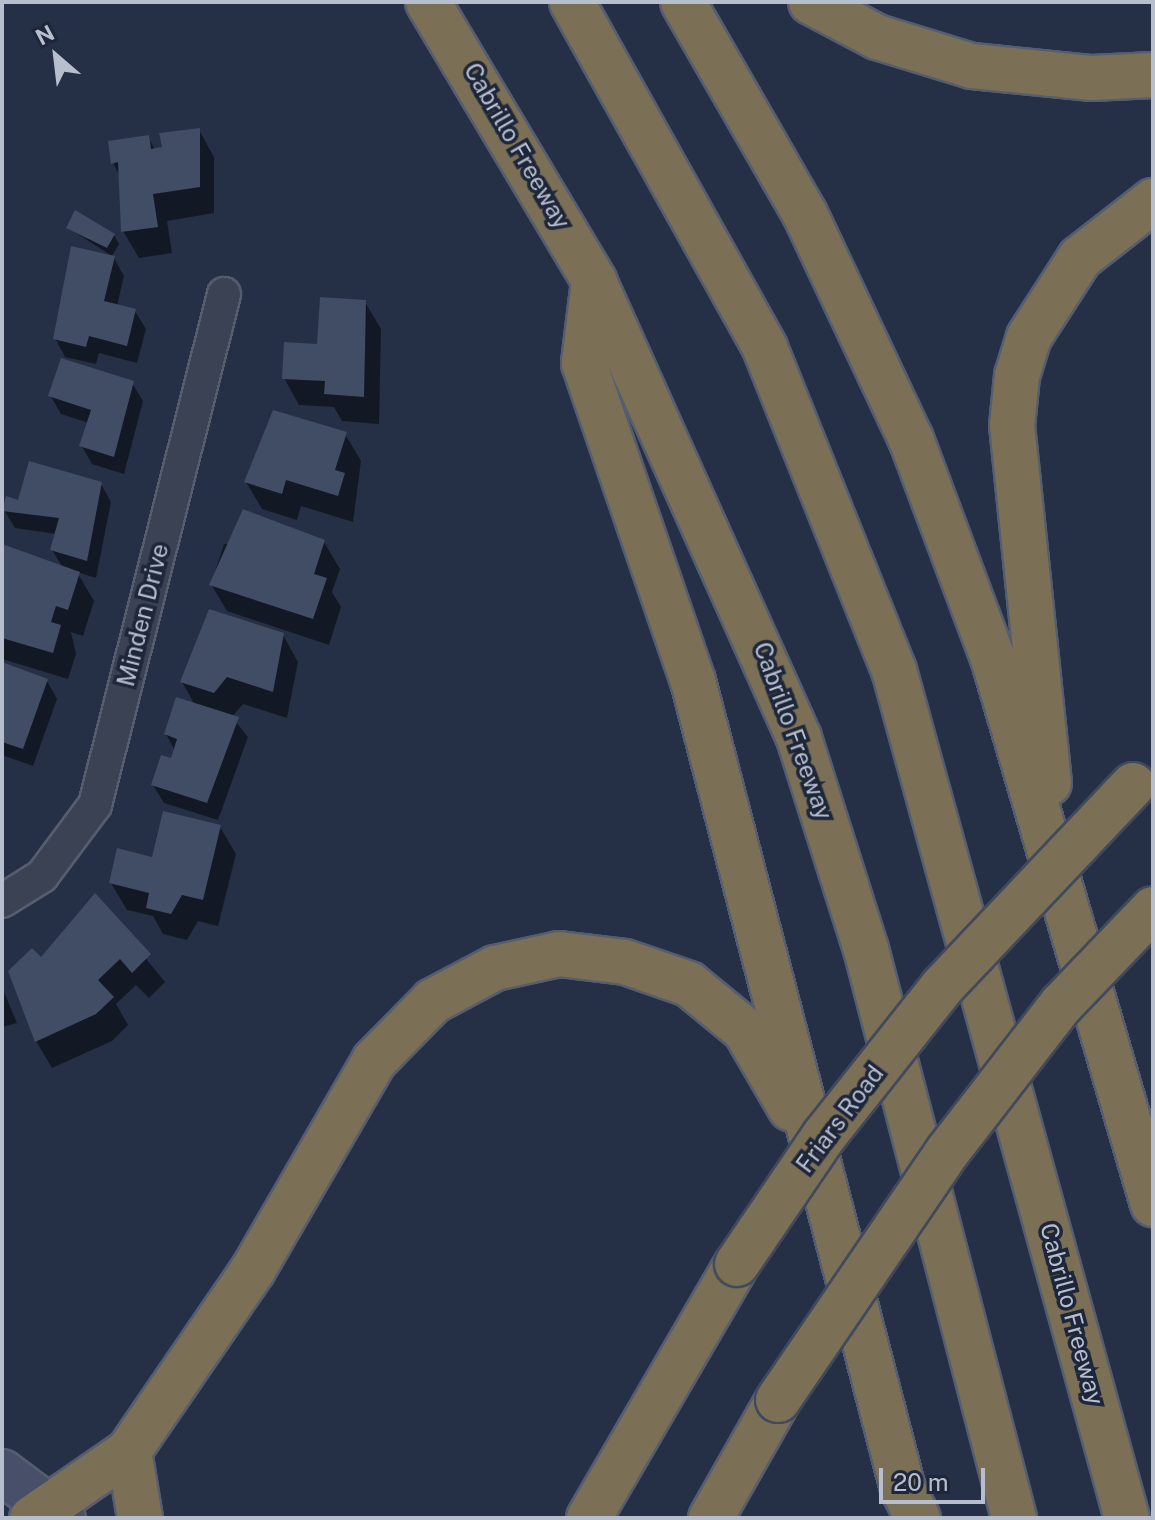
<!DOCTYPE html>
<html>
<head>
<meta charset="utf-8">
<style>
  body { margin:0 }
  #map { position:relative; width:1155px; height:1520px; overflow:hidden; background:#252f45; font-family:"Public Sans",sans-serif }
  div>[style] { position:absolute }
  .shadow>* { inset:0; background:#0007 }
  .building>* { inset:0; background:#414c65 }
  .roads { filter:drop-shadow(2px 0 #555d6f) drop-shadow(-2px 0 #555d6f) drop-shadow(0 2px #555d6f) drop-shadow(0 -2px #555d6f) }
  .street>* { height:32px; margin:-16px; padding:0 16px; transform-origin:16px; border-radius:16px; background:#3a4254 }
  .secondary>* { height:44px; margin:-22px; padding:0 22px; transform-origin:22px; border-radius:22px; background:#475068 }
  .highway>* { height:44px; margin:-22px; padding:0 22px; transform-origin:22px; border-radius:22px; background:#7b7056 }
  .bridges { filter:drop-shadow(2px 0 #414a5c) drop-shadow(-2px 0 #414a5c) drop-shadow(0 2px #414a5c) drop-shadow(0 -2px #414a5c) }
  .highway-bridge>* { height:44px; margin:-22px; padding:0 22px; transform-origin:22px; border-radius:22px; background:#7b7056 }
  span { translate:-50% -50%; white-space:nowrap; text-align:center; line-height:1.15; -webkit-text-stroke:7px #1e273a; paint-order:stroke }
  .street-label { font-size:24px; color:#b7bece }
  .frame { position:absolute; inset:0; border:4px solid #b7bece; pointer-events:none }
  .north { position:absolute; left:16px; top:16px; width:80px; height:80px; -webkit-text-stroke:6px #1e273a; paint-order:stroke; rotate:332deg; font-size:22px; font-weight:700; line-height:32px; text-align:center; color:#b7bece }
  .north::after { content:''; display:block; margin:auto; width:28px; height:36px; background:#b7bece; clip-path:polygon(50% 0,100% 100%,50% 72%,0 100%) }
  .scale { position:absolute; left:879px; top:1468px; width:106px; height:36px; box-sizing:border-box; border:4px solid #b7bece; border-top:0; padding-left:10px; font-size:24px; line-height:28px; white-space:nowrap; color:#b7bece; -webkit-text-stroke:6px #1e273a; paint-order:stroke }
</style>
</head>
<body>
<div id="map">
  <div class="shadow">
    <i style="clip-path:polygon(199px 130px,214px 157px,214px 213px,167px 221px,172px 253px,139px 258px,123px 231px,121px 178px,113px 163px,148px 137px,155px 150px)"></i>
    <i style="clip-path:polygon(68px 228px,114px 235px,119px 244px,112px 256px)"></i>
    <i style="clip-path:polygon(114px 258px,124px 276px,117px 306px,135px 311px,146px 329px,137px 363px,99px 353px,96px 364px,65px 357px,55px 338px)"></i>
    <i style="clip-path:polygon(365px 302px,381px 329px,379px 424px,342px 421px,334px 407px,299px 405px,284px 378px)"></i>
    <i style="clip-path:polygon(132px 383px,143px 401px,124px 474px,92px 464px,81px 445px,89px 423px,61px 414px,50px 395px)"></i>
    <i style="clip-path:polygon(345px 434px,361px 461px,353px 522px,301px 506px,297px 520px,262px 509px,246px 482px)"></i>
    <i style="clip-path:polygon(101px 484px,111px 502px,96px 578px,77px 572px,94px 601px,83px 636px,71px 632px,76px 654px,68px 679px,2px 659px,2px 547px,63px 568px,52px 550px,57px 534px,15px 528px,4px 510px)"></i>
    <i style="clip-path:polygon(324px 542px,340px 569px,332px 592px,341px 607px,329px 645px,227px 611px,211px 584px,224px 544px)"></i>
    <i style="clip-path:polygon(283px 635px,298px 662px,287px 718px,243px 704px,232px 717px,248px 737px,218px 820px,164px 803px,153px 785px,175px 751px,166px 734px,195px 705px,182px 682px)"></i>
    <i style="clip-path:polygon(2px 668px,47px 681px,57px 699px,33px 766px,2px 755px)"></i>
    <i style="clip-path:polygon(220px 827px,236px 854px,218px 926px,198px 921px,187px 940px,163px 934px,153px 916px,127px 910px,111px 883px)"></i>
    <i style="clip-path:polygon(95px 896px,165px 982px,149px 998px,136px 985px,116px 1004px,128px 1025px,112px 1041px,52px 1068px,36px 1041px,41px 960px)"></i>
    <i style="clip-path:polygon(2px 987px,17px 1023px,2px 1027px)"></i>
  </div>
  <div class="building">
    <i style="clip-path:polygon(200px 128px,200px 187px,153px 194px,158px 227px,121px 232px,118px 162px,111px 164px,108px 141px,149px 135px,151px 149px,162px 147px,159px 133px)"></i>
    <i style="clip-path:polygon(75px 210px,115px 234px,107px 248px,66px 228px)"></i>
    <i style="clip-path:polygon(71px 246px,115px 256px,104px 301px,136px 309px,127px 346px,89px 336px,86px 347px,53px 339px)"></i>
    <i style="clip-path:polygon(320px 297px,366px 300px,364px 397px,324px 394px,325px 381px,282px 379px,284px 342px,317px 344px)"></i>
    <i style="clip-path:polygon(61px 358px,134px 381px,114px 457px,79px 446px,91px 410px,48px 396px)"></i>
    <i style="clip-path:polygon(273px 410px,347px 432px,335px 470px,345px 473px,338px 496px,286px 480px,282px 494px,244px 482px)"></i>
    <i style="clip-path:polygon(29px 461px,102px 482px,87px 561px,50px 550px,59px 518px,2px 511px,6px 496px,18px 500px)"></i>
    <i style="clip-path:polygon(243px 509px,325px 540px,314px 574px,327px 578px,313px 619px,209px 585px)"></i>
    <i style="clip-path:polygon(2px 544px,80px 572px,68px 610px,56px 606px,51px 622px,61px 625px,53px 653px,2px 638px)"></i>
    <i style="clip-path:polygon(209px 609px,284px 633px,273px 692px,227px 677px,214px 693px,180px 682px)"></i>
    <i style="clip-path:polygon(2px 662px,48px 679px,23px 749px,2px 742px)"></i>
    <i style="clip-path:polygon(176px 697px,239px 717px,207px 803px,151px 785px,161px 755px,171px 758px,177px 739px,164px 734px)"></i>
    <i style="clip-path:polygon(163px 811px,221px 825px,203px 900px,182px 895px,171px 914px,146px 908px,149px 893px,109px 883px,117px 848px,152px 857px)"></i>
    <i style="clip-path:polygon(95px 893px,151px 954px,132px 973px,120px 959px,98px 980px,114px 997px,96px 1014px,35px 1042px,8px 971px,32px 948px,41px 957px)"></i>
  </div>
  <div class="roads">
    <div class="street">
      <i style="left:2px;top:901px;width:47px;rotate:-32deg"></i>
      <i style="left:42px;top:876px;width:89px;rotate:-53.3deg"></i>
      <i style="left:95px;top:805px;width:527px;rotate:-75.83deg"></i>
    </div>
    <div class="secondary">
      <i style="left:2px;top:1472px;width:76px;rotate:37deg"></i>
    </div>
    <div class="highway">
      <i style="left:428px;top:2px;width:325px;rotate:59.2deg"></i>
      <i style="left:594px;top:281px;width:501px;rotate:65.84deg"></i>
      <i style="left:799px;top:738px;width:221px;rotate:72.4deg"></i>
      <i style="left:866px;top:949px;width:588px;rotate:75.42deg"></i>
      <i style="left:572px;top:2px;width:396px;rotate:60.8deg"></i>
      <i style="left:765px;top:348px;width:347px;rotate:68.2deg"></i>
      <i style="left:894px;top:670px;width:879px;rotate:74.64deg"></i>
      <i style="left:683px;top:2px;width:245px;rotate:60.1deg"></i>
      <i style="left:805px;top:214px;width:249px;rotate:64.8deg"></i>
      <i style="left:911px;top:439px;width:237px;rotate:69.5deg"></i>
      <i style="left:994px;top:661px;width:566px;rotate:73.68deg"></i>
      <i style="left:811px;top:2px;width:75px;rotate:27.9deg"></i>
      <i style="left:877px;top:37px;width:99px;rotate:17deg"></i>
      <i style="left:972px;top:66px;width:121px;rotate:5.7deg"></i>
      <i style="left:1092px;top:78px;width:61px;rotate:-2.8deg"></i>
      <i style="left:594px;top:281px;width:83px;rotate:97deg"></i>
      <i style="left:584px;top:363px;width:336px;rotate:71.1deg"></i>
      <i style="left:693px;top:681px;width:835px;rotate:75.43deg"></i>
      <i style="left:903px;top:1489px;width:33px;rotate:63deg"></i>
      <i style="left:1049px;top:783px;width:359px;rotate:-95.9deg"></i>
      <i style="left:1012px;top:426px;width:50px;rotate:-84.3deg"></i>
      <i style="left:1017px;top:376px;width:41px;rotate:-72.9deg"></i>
      <i style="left:1029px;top:337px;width:94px;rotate:-57.2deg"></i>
      <i style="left:1080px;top:258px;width:93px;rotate:-38deg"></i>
      <i style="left:129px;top:1451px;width:68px;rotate:80.7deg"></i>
      <i style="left:32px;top:1518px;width:118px;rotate:-34.6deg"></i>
      <i style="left:129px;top:1451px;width:219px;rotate:-55.6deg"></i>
      <i style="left:253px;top:1270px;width:241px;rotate:-59.9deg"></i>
      <i style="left:374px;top:1061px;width:84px;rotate:-45.5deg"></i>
      <i style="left:433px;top:1001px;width:70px;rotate:-28deg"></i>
      <i style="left:495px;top:968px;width:66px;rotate:-12.3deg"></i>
      <i style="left:559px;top:954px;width:66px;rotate:6.9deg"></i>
      <i style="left:625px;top:962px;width:68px;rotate:19deg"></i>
      <i style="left:689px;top:984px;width:72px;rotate:39.4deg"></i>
      <i style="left:745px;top:1030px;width:91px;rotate:59.8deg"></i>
      <i style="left:589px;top:1518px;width:294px;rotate:-59.8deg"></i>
      <i style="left:711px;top:1518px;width:136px;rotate:-60.4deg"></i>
    </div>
  </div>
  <div class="bridges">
    <div class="highway-bridge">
      <i style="left:737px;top:1264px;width:155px;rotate:-55.8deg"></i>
      <i style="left:824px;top:1136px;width:190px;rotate:-51.6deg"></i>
      <i style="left:942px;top:987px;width:278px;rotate:-46.6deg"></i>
      <i style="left:778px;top:1400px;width:301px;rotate:-55.7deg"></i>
      <i style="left:948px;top:1151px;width:185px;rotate:-52.3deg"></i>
      <i style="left:1061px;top:1005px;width:133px;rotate:-46.2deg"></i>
    </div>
  </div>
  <div class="street-label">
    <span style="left:517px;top:146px;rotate:60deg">Cabrillo Freeway</span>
    <span style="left:143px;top:615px;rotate:-76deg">Minden Drive</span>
    <span style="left:793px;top:731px;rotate:70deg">Cabrillo Freeway</span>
    <span style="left:840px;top:1119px;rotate:-53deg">Friars Road</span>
    <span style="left:1072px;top:1314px;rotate:75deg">Cabrillo Freeway</span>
  </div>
  <div class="frame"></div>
  <div class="north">N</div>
  <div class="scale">20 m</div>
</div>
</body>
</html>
